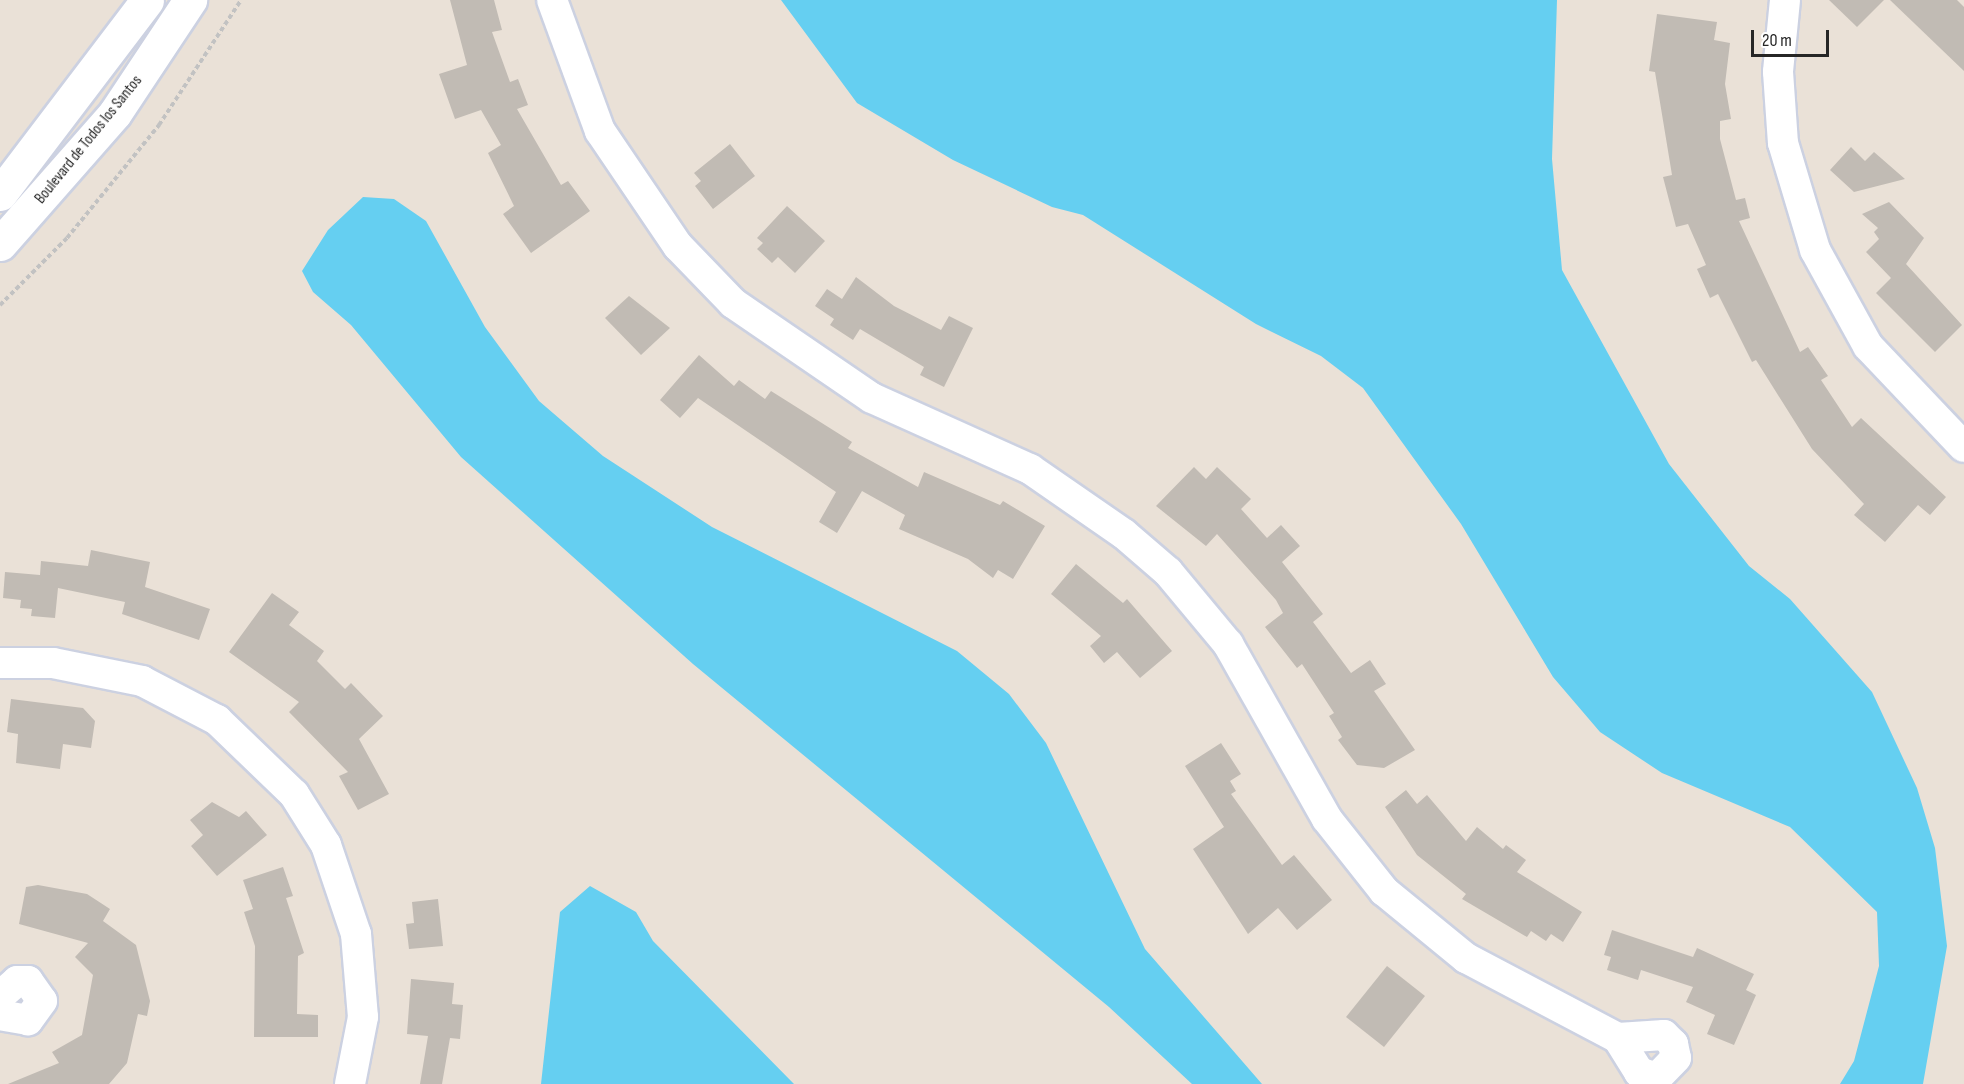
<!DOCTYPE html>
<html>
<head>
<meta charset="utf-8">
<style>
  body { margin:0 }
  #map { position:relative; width:1964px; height:1084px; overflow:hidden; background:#eae1d7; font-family:"Sofia Sans Condensed",sans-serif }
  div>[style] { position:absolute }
  .water>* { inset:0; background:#65cff1 }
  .building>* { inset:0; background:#c1bbb4 }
  .path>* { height:4px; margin-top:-2px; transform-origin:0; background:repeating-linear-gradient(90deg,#c2c2c2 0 4.5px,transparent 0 7.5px) }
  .roads { filter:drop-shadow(2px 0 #ccd1e1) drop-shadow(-2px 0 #ccd1e1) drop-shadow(0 2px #ccd1e1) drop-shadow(0 -2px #ccd1e1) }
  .street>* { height:30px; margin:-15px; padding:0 15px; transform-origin:15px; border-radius:15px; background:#fff }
  .secondary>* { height:33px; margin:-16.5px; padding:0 16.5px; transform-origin:16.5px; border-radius:16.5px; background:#fff }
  span { translate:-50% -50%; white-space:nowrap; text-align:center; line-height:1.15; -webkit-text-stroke:4.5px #fff; paint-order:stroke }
  .street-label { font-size:16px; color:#262626 }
  .scale { position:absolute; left:1751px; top:30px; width:78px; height:27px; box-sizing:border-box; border:3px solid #262626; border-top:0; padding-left:8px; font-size:18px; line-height:21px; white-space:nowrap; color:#262626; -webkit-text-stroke:4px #fff; paint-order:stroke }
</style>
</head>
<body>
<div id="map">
  <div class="water">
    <i style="clip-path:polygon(781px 0,1557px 0,1552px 159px,1562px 270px,1669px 464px,1749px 566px,1790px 599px,1872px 692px,1917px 788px,1935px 848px,1947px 946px,1923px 1084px,1840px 1084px,1854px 1061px,1879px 966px,1877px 912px,1790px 827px,1662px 773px,1600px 732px,1553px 677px,1461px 524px,1363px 388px,1321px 356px,1256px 324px,1083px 215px,1052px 207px,953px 160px,857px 103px)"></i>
    <i style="clip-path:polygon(363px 197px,394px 199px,426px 221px,485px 327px,539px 401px,603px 456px,712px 527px,957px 651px,1009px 694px,1046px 743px,1145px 949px,1262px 1084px,1192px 1084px,1109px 1007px,693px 664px,461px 457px,351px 325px,313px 292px,302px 271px,328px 230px)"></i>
    <i style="clip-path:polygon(590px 886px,636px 912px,653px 941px,794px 1084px,541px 1084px,560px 912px)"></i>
  </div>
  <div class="building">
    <i style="clip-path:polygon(450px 0,494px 0,502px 30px,492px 32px,510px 82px,518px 79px,528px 105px,517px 109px,561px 185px,568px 181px,590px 211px,531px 253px,503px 214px,514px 206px,488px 153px,501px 145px,481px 110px,455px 119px,439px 74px,467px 65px)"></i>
    <i style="clip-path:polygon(1829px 0,1884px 0,1857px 27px)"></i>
    <i style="clip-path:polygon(1890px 0,1957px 0,1964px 7px,1964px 71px)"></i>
    <i style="clip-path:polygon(1657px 14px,1717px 22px,1714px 40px,1730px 43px,1725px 84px,1731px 119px,1720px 121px,1720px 139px,1736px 200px,1745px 198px,1750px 218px,1739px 221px,1800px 352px,1808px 347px,1828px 376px,1821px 380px,1852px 427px,1861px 418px,1946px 497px,1930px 515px,1918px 505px,1885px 542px,1854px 515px,1864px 504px,1812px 449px,1756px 360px,1752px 362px,1718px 294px,1710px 298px,1697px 269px,1706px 265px,1688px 224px,1676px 227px,1663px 177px,1672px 175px,1655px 72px,1649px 71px)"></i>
    <i style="clip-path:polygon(730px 144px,755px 176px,713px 209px,695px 186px,701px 181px,694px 173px)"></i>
    <i style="clip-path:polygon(1851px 147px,1865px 161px,1874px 152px,1905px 179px,1854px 192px,1830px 170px)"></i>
    <i style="clip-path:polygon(1889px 202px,1924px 238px,1906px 264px,1962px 325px,1935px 352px,1876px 293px,1891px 278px,1866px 252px,1879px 239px,1874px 232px,1878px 228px,1862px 214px)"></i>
    <i style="clip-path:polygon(787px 206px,825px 241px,795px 273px,778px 257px,772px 263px,757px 249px,763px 243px,757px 238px)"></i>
    <i style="clip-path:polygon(856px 277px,894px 306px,941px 330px,949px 316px,973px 328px,944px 387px,920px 375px,924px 367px,860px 329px,853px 340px,830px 325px,834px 319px,815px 306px,827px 289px,842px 299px)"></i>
    <i style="clip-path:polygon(629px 296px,670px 328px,641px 355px,605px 318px)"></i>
    <i style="clip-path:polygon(699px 355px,734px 386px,739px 380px,765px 399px,771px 391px,852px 442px,848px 448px,918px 487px,924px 472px,1000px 505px,1003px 501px,1045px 526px,1013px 579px,998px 570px,993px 578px,968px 559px,899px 529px,905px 515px,862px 491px,837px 533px,819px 522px,836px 492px,698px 398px,680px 418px,660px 400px)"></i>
    <i style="clip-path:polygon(1194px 467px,1206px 479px,1217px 467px,1251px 499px,1241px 509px,1267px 538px,1281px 525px,1300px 546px,1282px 562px,1323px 614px,1313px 622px,1351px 673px,1370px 660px,1386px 684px,1374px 691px,1415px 750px,1384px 768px,1357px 765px,1338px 740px,1342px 737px,1329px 716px,1334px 713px,1302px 664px,1297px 668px,1265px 627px,1283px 613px,1276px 600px,1217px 534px,1206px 546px,1156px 506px)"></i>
    <i style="clip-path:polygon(91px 550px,150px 562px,145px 587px,210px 609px,199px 640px,122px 614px,125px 602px,58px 588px,55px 618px,31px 616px,32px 609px,20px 608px,21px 600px,3px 598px,5px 572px,40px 575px,41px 561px,88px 566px)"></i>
    <i style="clip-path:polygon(1076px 564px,1123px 603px,1127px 599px,1172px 651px,1140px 678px,1117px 652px,1104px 663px,1090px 646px,1101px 636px,1051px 594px)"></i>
    <i style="clip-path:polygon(272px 593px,299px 612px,289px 625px,324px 651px,317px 661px,345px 689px,351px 683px,383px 716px,359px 739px,389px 794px,358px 810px,339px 776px,348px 772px,289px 712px,299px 702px,229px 652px)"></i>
    <i style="clip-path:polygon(11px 699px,83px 708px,95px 721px,91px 748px,63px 744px,60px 769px,16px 763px,18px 734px,7px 732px)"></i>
    <i style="clip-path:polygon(1221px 743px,1241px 774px,1230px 781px,1236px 791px,1231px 794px,1282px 865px,1294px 855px,1332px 900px,1297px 930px,1278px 908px,1248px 934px,1193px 849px,1224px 827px,1185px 766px)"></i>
    <i style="clip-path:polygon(1406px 790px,1417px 804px,1427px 795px,1466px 841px,1477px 827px,1503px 849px,1506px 845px,1526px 860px,1517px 872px,1582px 912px,1563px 942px,1551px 934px,1546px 941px,1531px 931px,1527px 937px,1462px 899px,1466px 894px,1417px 855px,1385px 807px)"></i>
    <i style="clip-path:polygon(212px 802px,239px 817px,246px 811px,267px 835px,217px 876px,191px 846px,203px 835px,190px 820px)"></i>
    <i style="clip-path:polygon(283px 867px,293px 896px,286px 898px,304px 953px,298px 956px,297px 1014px,318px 1015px,318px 1037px,254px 1037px,255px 946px,244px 912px,253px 909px,243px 880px)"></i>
    <i style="clip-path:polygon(38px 885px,87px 894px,110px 909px,103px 921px,136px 945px,150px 1001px,147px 1016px,138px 1014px,127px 1063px,109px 1084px,8px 1084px,59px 1063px,52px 1052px,82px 1035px,93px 975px,75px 957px,88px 943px,19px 924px,26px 887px)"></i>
    <i style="clip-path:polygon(438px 899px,443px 946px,409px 949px,406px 924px,414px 923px,412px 902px)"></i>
    <i style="clip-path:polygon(1612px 930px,1693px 957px,1697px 948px,1754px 974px,1746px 990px,1756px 995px,1734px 1045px,1707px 1034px,1715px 1015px,1686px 1002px,1693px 987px,1641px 970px,1638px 980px,1607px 970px,1611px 957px,1604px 955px)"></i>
    <i style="clip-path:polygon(1387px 966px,1425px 996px,1384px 1047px,1346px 1017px)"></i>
    <i style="clip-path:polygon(411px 979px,454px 983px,452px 1004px,463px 1005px,460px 1039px,450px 1038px,442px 1084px,420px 1084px,428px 1036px,407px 1034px)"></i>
  </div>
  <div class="path">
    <i style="left:0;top:305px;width:95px;rotate:-45deg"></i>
    <i style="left:67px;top:238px;width:146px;rotate:-50.8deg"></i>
    <i style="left:159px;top:125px;width:149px;rotate:-56.7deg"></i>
  </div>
  <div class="roads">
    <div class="street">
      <i style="left:552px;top:0;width:140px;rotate:69.9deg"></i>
      <i style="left:600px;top:131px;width:139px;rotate:55.9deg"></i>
      <i style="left:678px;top:246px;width:79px;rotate:46deg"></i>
      <i style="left:733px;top:303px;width:168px;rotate:34.4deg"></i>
      <i style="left:872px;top:398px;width:173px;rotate:24.2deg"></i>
      <i style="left:1030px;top:469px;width:114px;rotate:34.7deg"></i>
      <i style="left:1124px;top:534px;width:58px;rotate:40.8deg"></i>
      <i style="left:1168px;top:572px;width:94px;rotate:50.2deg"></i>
      <i style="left:1228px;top:644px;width:201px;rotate:60.5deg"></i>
      <i style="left:1327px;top:819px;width:92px;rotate:51.6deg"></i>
      <i style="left:1384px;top:891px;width:106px;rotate:39.3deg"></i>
      <i style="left:1466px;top:958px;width:172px;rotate:27.8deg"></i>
      <i style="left:1785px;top:0;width:72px;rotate:95.6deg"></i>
      <i style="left:1778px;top:72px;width:71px;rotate:86deg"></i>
      <i style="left:1783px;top:143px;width:112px;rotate:73.3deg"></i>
      <i style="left:1815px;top:250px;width:110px;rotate:61.1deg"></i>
      <i style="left:1868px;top:346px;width:139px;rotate:46.5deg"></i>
      <i style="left:0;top:663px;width:53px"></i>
      <i style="left:53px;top:663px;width:91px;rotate:11.4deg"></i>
      <i style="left:142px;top:681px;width:85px;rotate:27.5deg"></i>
      <i style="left:217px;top:720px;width:107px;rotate:43.9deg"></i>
      <i style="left:294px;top:794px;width:60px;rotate:57.9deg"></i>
      <i style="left:326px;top:845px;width:94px;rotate:71.4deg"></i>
      <i style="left:356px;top:934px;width:83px;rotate:85.2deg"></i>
      <i style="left:363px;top:1017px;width:68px;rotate:101deg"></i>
      <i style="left:0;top:996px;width:23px;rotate:-41deg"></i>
      <i style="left:17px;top:981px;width:11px"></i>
      <i style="left:28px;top:981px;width:24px;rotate:55deg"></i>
      <i style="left:42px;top:1001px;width:24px;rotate:126deg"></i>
      <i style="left:28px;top:1020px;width:28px;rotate:-170deg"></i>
      <i style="left:1664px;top:1035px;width:13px;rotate:45deg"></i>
      <i style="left:1673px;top:1044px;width:14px;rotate:78deg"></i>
      <i style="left:1676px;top:1058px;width:28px;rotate:134deg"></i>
      <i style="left:1657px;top:1078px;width:19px;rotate:-162deg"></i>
      <i style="left:1639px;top:1072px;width:40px;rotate:-122deg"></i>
      <i style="left:1618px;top:1038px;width:46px;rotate:-3.7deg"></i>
    </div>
    <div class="secondary">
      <i style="left:0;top:194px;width:243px;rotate:-52.8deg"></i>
      <i style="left:0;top:244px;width:174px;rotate:-48.7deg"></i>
      <i style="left:115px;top:113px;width:136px;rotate:-56.4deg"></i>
    </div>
  </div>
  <div class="street-label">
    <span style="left:89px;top:140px;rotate:-51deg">Boulevard de Todos los Santos</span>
  </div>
  <div class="scale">20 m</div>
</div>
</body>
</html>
